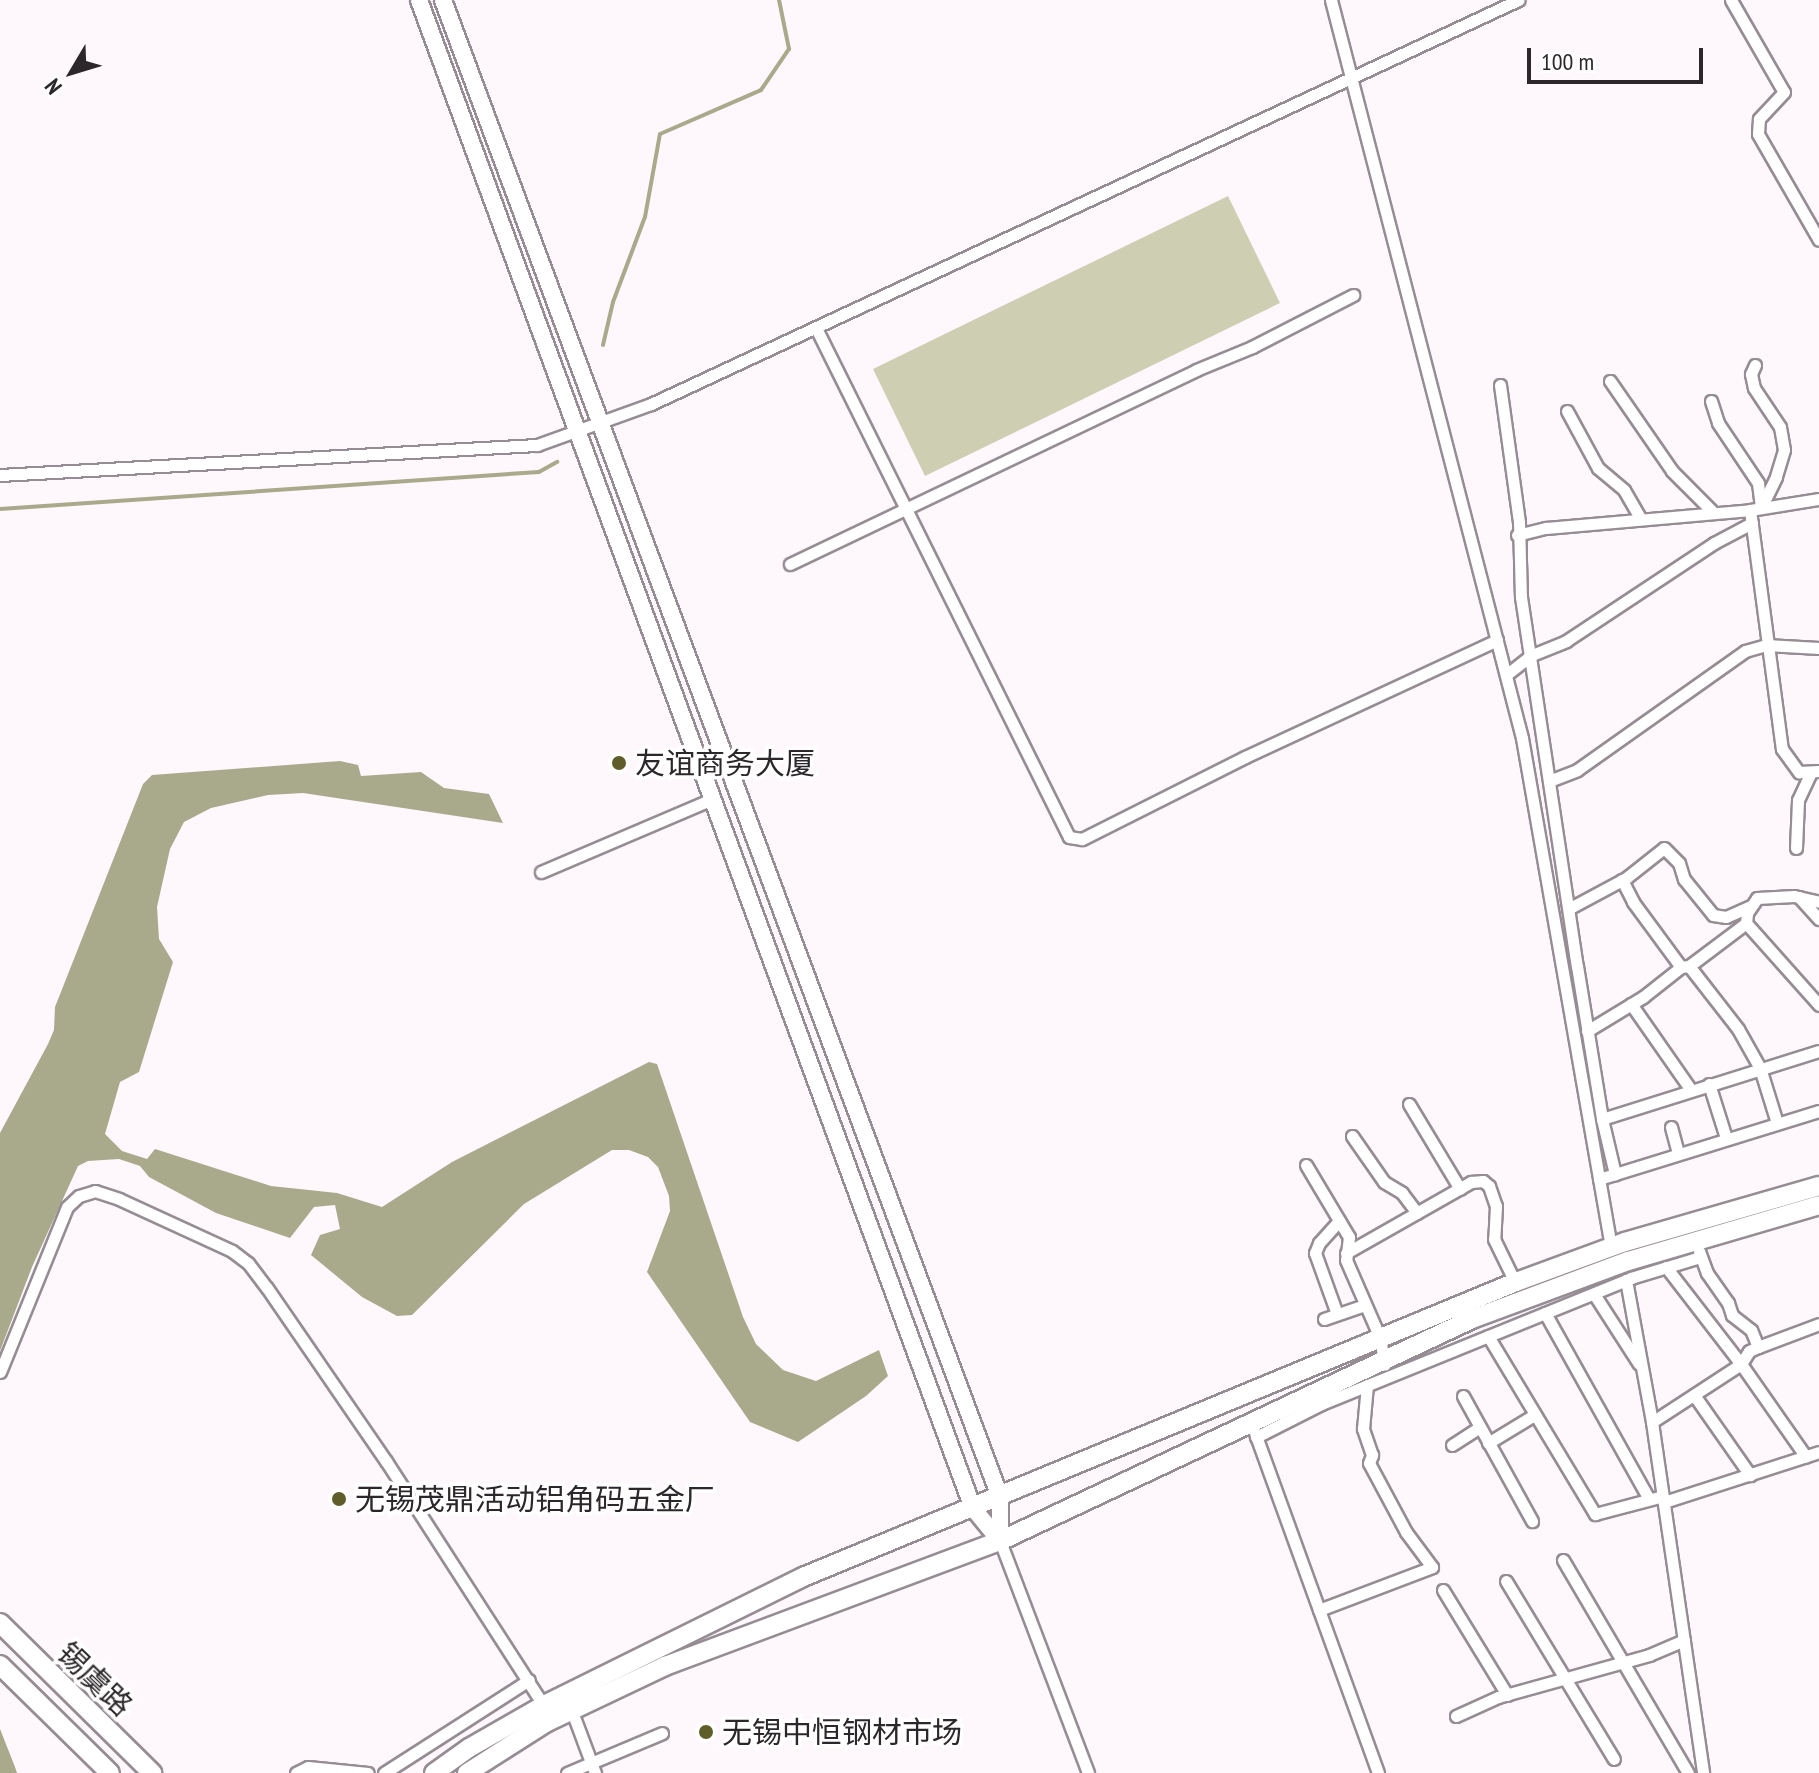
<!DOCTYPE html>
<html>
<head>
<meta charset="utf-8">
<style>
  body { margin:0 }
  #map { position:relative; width:1819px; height:1773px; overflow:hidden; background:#fef8fd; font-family:"PT Sans Narrow","Noto Sans SC",sans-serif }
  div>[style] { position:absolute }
  .green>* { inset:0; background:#ceceb3 }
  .water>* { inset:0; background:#a9a98b }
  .stream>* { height:4px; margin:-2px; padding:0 2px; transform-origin:2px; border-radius:2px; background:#a9a98b }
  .roads { filter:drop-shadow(2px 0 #968d94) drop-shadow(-2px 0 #968d94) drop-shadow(0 2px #968d94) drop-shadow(0 -2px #968d94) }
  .street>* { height:11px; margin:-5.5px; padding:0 5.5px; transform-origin:5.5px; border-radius:5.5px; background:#fff }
  .secondary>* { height:16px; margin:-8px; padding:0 8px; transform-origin:8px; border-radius:8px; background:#fff }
  .primary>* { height:18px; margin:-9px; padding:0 9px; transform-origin:9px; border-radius:9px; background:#fff }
  .dots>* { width:22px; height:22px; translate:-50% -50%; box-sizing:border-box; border:4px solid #fff; border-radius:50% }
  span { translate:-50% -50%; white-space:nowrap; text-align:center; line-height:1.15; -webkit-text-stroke:7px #fff; paint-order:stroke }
  .poi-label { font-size:30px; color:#2b272a }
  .left { translate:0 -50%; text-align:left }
  .street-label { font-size:30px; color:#2b272a }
  .north { position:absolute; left:32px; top:32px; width:80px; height:80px; -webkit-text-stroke:6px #fff; paint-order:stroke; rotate:232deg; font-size:22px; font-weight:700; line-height:32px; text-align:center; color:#2b272a }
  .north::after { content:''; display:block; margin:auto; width:28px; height:36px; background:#2b272a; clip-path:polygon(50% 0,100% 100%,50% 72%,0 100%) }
  .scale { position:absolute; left:1527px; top:48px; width:176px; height:36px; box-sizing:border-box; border:4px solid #2b272a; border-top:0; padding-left:10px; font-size:24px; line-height:28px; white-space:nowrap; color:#2b272a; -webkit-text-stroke:6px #fff; paint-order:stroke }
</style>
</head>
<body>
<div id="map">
  <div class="green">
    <i style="clip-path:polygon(1228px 196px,1280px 303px,925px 476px,873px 369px)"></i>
  </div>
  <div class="water">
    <i style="clip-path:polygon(340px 761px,358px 765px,361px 776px,421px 772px,444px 788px,489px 794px,503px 823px,303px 793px,268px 795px,211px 808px,184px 822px,170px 849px,157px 907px,159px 939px,173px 962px,139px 1072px,120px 1082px,105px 1134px,122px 1151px,147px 1159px,155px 1149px,271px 1186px,337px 1193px,382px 1207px,452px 1162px,649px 1062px,657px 1064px,743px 1317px,756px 1344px,783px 1370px,816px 1381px,879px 1350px,888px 1376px,866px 1396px,798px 1442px,750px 1422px,647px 1272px,670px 1211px,669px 1196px,658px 1167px,648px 1157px,629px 1150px,612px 1150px,524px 1204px,412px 1315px,397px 1316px,362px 1297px,311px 1255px,320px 1235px,340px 1229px,335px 1205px,314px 1207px,290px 1238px,216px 1213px,149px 1177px,140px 1166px,119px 1159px,88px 1161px,78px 1166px,32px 1267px,0 1351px,0 1133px,48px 1044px,54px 1030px,55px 1007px,143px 784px,152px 775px)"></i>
    <i style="clip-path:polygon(0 1729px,15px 1767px,17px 1773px,0 1773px)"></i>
  </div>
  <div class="stream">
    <i style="left:603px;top:345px;width:44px;rotate:-76.9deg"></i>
    <i style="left:613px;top:302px;width:91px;rotate:-69.4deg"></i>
    <i style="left:645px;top:217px;width:84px;rotate:-79.8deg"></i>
    <i style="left:660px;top:134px;width:110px;rotate:-23.5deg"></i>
    <i style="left:761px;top:90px;width:50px;rotate:-55.7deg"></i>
    <i style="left:789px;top:49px;width:50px;rotate:-101.5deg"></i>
    <i style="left:0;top:509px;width:540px;rotate:-3.93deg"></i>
    <i style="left:539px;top:472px;width:21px;rotate:-29deg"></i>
  </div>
  <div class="roads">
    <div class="street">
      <i style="left:1331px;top:0;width:762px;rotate:75.49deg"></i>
      <i style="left:1522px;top:738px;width:517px;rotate:80.08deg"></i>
      <i style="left:1731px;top:0;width:106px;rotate:60.1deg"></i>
      <i style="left:1784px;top:92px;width:37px;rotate:133deg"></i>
      <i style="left:1759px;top:119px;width:15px;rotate:94deg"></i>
      <i style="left:1758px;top:134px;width:122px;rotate:60.1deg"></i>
      <i style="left:816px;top:328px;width:568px;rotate:63.57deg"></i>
      <i style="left:1069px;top:837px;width:13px;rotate:9deg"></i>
      <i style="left:1082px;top:839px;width:182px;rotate:-26.7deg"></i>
      <i style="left:1245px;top:757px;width:278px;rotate:-24.9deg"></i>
      <i style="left:1755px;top:365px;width:10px;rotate:114deg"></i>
      <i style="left:1751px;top:374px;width:14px;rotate:78deg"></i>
      <i style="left:1754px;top:388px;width:47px;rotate:56.3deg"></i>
      <i style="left:1780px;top:427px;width:23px;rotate:80deg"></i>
      <i style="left:1784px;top:450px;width:28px;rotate:107deg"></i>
      <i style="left:1776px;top:477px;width:32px;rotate:116deg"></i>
      <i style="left:1610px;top:381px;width:109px;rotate:55.4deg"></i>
      <i style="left:1672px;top:471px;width:57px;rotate:45deg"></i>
      <i style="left:1500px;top:385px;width:138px;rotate:82.1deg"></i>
      <i style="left:1519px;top:522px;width:75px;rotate:88.5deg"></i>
      <i style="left:1521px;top:597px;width:373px;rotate:81.4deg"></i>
      <i style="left:1577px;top:966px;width:155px;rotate:80.7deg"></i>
      <i style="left:1602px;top:1119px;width:57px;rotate:76.7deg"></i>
      <i style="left:1711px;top:401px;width:23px;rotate:72deg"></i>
      <i style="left:1718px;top:423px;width:72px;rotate:56.3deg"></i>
      <i style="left:1758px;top:483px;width:23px;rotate:83deg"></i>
      <i style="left:1567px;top:411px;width:65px;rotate:61.5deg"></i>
      <i style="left:1598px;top:468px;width:34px;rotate:40deg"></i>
      <i style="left:1624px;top:490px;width:32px;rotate:60deg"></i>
      <i style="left:0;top:475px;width:538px;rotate:-3.2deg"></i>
      <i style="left:537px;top:445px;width:121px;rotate:-19.8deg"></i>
      <i style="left:651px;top:404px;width:957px;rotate:-24.98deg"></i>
      <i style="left:1750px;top:510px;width:241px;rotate:82.4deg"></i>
      <i style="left:1782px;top:749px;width:29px;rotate:54deg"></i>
      <i style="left:1799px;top:772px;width:20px;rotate:-3deg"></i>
      <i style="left:1517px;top:535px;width:30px;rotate:-14deg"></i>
      <i style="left:1546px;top:528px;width:205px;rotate:-5deg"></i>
      <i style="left:1750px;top:510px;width:70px;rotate:-9.1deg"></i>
      <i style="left:790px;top:564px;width:450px;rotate:-25.5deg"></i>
      <i style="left:1196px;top:370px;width:61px;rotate:-22.3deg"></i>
      <i style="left:1252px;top:347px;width:114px;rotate:-27.2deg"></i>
      <i style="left:1506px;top:675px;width:33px;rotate:-38deg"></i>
      <i style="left:1532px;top:655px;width:37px;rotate:-22deg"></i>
      <i style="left:1566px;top:641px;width:178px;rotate:-33.5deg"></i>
      <i style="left:1714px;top:543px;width:43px;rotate:-27.8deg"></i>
      <i style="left:1549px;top:781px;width:30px;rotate:-21deg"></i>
      <i style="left:1577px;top:770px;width:206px;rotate:-35.3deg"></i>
      <i style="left:1745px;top:651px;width:22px;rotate:-16deg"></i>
      <i style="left:1766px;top:645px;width:53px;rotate:3.2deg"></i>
      <i style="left:1796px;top:848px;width:48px;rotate:-87.6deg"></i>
      <i style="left:1798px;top:800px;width:31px;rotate:-65deg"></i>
      <i style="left:541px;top:872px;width:186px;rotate:-23.1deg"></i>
      <i style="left:1622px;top:880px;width:25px;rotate:63deg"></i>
      <i style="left:1633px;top:902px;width:81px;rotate:53.6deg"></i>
      <i style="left:1799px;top:897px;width:30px;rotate:48deg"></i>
      <i style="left:1570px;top:908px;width:64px;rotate:-28.2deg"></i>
      <i style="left:1626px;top:878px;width:48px;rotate:-38.3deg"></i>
      <i style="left:1664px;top:848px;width:21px;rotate:45deg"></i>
      <i style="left:1679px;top:863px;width:17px;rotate:73deg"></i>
      <i style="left:1684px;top:879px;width:46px;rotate:51.1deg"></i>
      <i style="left:1713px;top:915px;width:13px;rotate:9deg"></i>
      <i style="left:1726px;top:917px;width:27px;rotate:-24deg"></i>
      <i style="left:1746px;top:923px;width:110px;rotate:48.3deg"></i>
      <i style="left:1689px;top:966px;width:80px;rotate:52.1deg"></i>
      <i style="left:1738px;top:1029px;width:45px;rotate:60.6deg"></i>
      <i style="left:1760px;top:1068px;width:58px;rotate:72.8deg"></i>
      <i style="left:1631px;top:1004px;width:105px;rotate:55.1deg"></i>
      <i style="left:1587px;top:1031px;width:66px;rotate:-31.3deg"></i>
      <i style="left:1643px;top:997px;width:48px;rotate:-38.3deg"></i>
      <i style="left:1681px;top:967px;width:8px;rotate:-7deg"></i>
      <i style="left:1689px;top:966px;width:71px;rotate:-37deg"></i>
      <i style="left:1746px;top:923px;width:10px;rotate:-84deg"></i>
      <i style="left:1747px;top:913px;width:18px;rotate:-56deg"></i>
      <i style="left:1757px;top:898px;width:37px;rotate:-3deg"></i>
      <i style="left:1794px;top:896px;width:26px;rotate:13deg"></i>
      <i style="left:1709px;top:1084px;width:57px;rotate:72.5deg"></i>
      <i style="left:1409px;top:1104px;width:99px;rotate:59deg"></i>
      <i style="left:1602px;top:1119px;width:227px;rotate:-17.4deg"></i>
      <i style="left:1671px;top:1127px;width:28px;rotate:75deg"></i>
      <i style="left:1352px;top:1136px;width:56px;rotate:55.2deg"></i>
      <i style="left:1384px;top:1182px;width:21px;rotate:31deg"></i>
      <i style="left:1402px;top:1193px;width:25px;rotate:53deg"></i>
      <i style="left:1306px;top:1165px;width:84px;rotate:59.2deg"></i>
      <i style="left:1349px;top:1237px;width:23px;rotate:97deg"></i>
      <i style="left:1346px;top:1260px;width:85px;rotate:66.4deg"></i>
      <i style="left:1380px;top:1338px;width:27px;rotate:80deg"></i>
      <i style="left:1599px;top:1179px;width:230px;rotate:-17.2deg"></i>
      <i style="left:1346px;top:1253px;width:144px;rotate:-29.6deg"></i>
      <i style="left:1471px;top:1182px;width:12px;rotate:-5deg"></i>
      <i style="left:1483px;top:1181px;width:8px;rotate:40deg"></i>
      <i style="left:1489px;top:1186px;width:21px;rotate:71deg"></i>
      <i style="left:1496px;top:1206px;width:33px;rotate:93deg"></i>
      <i style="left:1494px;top:1239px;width:48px;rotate:64deg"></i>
      <i style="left:1666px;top:1267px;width:123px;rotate:52.3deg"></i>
      <i style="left:1741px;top:1364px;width:113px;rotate:55deg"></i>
      <i style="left:1626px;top:1280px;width:144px;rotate:79.6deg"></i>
      <i style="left:1652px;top:1422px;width:355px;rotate:81.7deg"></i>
      <i style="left:1594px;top:1294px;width:83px;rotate:57.3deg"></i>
      <i style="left:1545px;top:1313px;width:213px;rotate:60.8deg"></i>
      <i style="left:1337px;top:1314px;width:65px;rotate:-109.8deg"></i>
      <i style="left:1315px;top:1253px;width:11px;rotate:-68deg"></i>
      <i style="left:1319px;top:1243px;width:30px;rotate:-48deg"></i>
      <i style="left:1324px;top:1319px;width:43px;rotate:-18.9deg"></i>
      <i style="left:1488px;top:1336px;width:208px;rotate:59deg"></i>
      <i style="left:1595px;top:1514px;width:70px;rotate:-14.8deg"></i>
      <i style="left:1758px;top:1347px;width:65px;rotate:-20.7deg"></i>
      <i style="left:0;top:1372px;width:178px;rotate:-67.9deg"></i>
      <i style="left:67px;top:1207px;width:16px;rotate:-43deg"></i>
      <i style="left:79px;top:1196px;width:17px;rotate:-17deg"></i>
      <i style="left:95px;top:1191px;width:25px;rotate:18deg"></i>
      <i style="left:119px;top:1199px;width:124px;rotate:24.7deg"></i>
      <i style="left:232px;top:1251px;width:20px;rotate:37deg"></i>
      <i style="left:248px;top:1263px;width:31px;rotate:53deg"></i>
      <i style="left:267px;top:1288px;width:210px;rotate:55.5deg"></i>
      <i style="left:386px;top:1461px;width:292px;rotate:57.2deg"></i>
      <i style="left:1694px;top:1395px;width:98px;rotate:55deg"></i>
      <i style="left:1463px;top:1396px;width:143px;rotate:61.1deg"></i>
      <i style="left:1652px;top:1422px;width:106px;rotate:-33.1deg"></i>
      <i style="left:1741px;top:1364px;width:15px;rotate:-58deg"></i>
      <i style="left:1749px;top:1351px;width:10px;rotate:-24deg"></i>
      <i style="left:1758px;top:1347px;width:18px;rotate:-112deg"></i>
      <i style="left:1751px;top:1330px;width:24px;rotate:-142deg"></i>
      <i style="left:1732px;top:1315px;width:13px;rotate:-108deg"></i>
      <i style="left:1728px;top:1303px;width:37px;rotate:-125deg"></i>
      <i style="left:1707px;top:1273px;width:23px;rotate:-110deg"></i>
      <i style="left:1255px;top:1433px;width:362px;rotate:70.1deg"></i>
      <i style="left:1256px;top:1437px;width:73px;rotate:-26.9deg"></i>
      <i style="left:1321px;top:1404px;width:335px;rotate:-22.1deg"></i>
      <i style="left:1631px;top:1278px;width:72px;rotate:-16.9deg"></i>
      <i style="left:1488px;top:1443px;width:54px;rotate:-31.3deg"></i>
      <i style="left:1452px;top:1445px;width:33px;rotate:-33deg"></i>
      <i style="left:1664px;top:1502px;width:163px;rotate:-17.9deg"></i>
      <i style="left:1000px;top:1541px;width:248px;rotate:69.2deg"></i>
      <i style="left:1563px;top:1560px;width:247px;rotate:59.6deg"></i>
      <i style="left:1506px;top:1581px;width:208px;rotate:58.8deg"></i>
      <i style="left:1443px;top:1590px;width:123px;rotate:58.6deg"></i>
      <i style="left:1319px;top:1610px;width:121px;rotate:-20.8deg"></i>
      <i style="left:1432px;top:1567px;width:44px;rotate:-126.6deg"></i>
      <i style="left:1406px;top:1532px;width:78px;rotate:-118.2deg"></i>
      <i style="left:1369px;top:1463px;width:9px;rotate:-69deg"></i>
      <i style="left:1372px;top:1455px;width:28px;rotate:-109deg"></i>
      <i style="left:1363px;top:1429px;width:44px;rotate:-84.8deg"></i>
      <i style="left:570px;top:1706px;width:72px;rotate:69.5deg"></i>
      <i style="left:1456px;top:1716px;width:46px;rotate:-24.3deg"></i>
      <i style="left:1498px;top:1697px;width:157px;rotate:-15.5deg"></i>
      <i style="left:1649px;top:1655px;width:38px;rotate:-23deg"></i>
      <i style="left:296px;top:1773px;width:13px;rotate:-27deg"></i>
      <i style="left:308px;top:1767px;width:60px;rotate:5.7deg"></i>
      <i style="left:384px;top:1773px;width:172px;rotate:-32.7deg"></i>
      <i style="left:567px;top:1773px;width:103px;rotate:-22.8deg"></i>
    </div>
    <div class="secondary">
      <i style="left:419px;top:0;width:1607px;rotate:69.83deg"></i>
      <i style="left:973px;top:1508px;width:43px;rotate:50.7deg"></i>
      <i style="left:443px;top:0;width:1597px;rotate:69.59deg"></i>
      <i style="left:1000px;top:1497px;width:44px;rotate:90deg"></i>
    </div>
    <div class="primary">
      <i style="left:0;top:1623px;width:214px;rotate:44.6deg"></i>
      <i style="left:0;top:1665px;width:154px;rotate:44.5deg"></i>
      <i style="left:434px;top:1773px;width:43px;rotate:-35.5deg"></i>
      <i style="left:469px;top:1748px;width:89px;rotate:-29.7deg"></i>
      <i style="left:546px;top:1704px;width:287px;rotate:-26.3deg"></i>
      <i style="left:803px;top:1577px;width:772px;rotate:-22.48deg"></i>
      <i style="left:1516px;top:1282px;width:116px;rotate:-20.2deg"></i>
      <i style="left:1625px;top:1242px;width:202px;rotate:-16.1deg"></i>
      <i style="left:467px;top:1773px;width:95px;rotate:-32.5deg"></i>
      <i style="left:547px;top:1722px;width:131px;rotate:-25.4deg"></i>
      <i style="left:665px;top:1666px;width:358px;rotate:-20.5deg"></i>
      <i style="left:1000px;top:1541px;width:522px;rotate:-25.19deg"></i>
      <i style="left:1472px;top:1319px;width:166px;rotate:-20.4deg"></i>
      <i style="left:1628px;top:1261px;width:199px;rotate:-16.3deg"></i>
    </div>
  </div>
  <div class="dots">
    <i style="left:619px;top:763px;background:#5f5e2b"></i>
    <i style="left:339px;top:1499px;background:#5f5e2b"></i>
    <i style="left:706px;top:1732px;background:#5f5e2b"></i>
  </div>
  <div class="poi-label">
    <span class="left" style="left:635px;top:763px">友谊商务大厦</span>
    <span class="left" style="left:355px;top:1499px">无锡茂鼎活动铝角码五金厂</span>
    <span class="left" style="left:722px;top:1732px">无锡中恒钢材市场</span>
  </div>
  <div class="street-label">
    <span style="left:95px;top:1679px;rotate:44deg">锡虞路</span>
  </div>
  <div class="north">N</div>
  <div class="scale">100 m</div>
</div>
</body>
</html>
